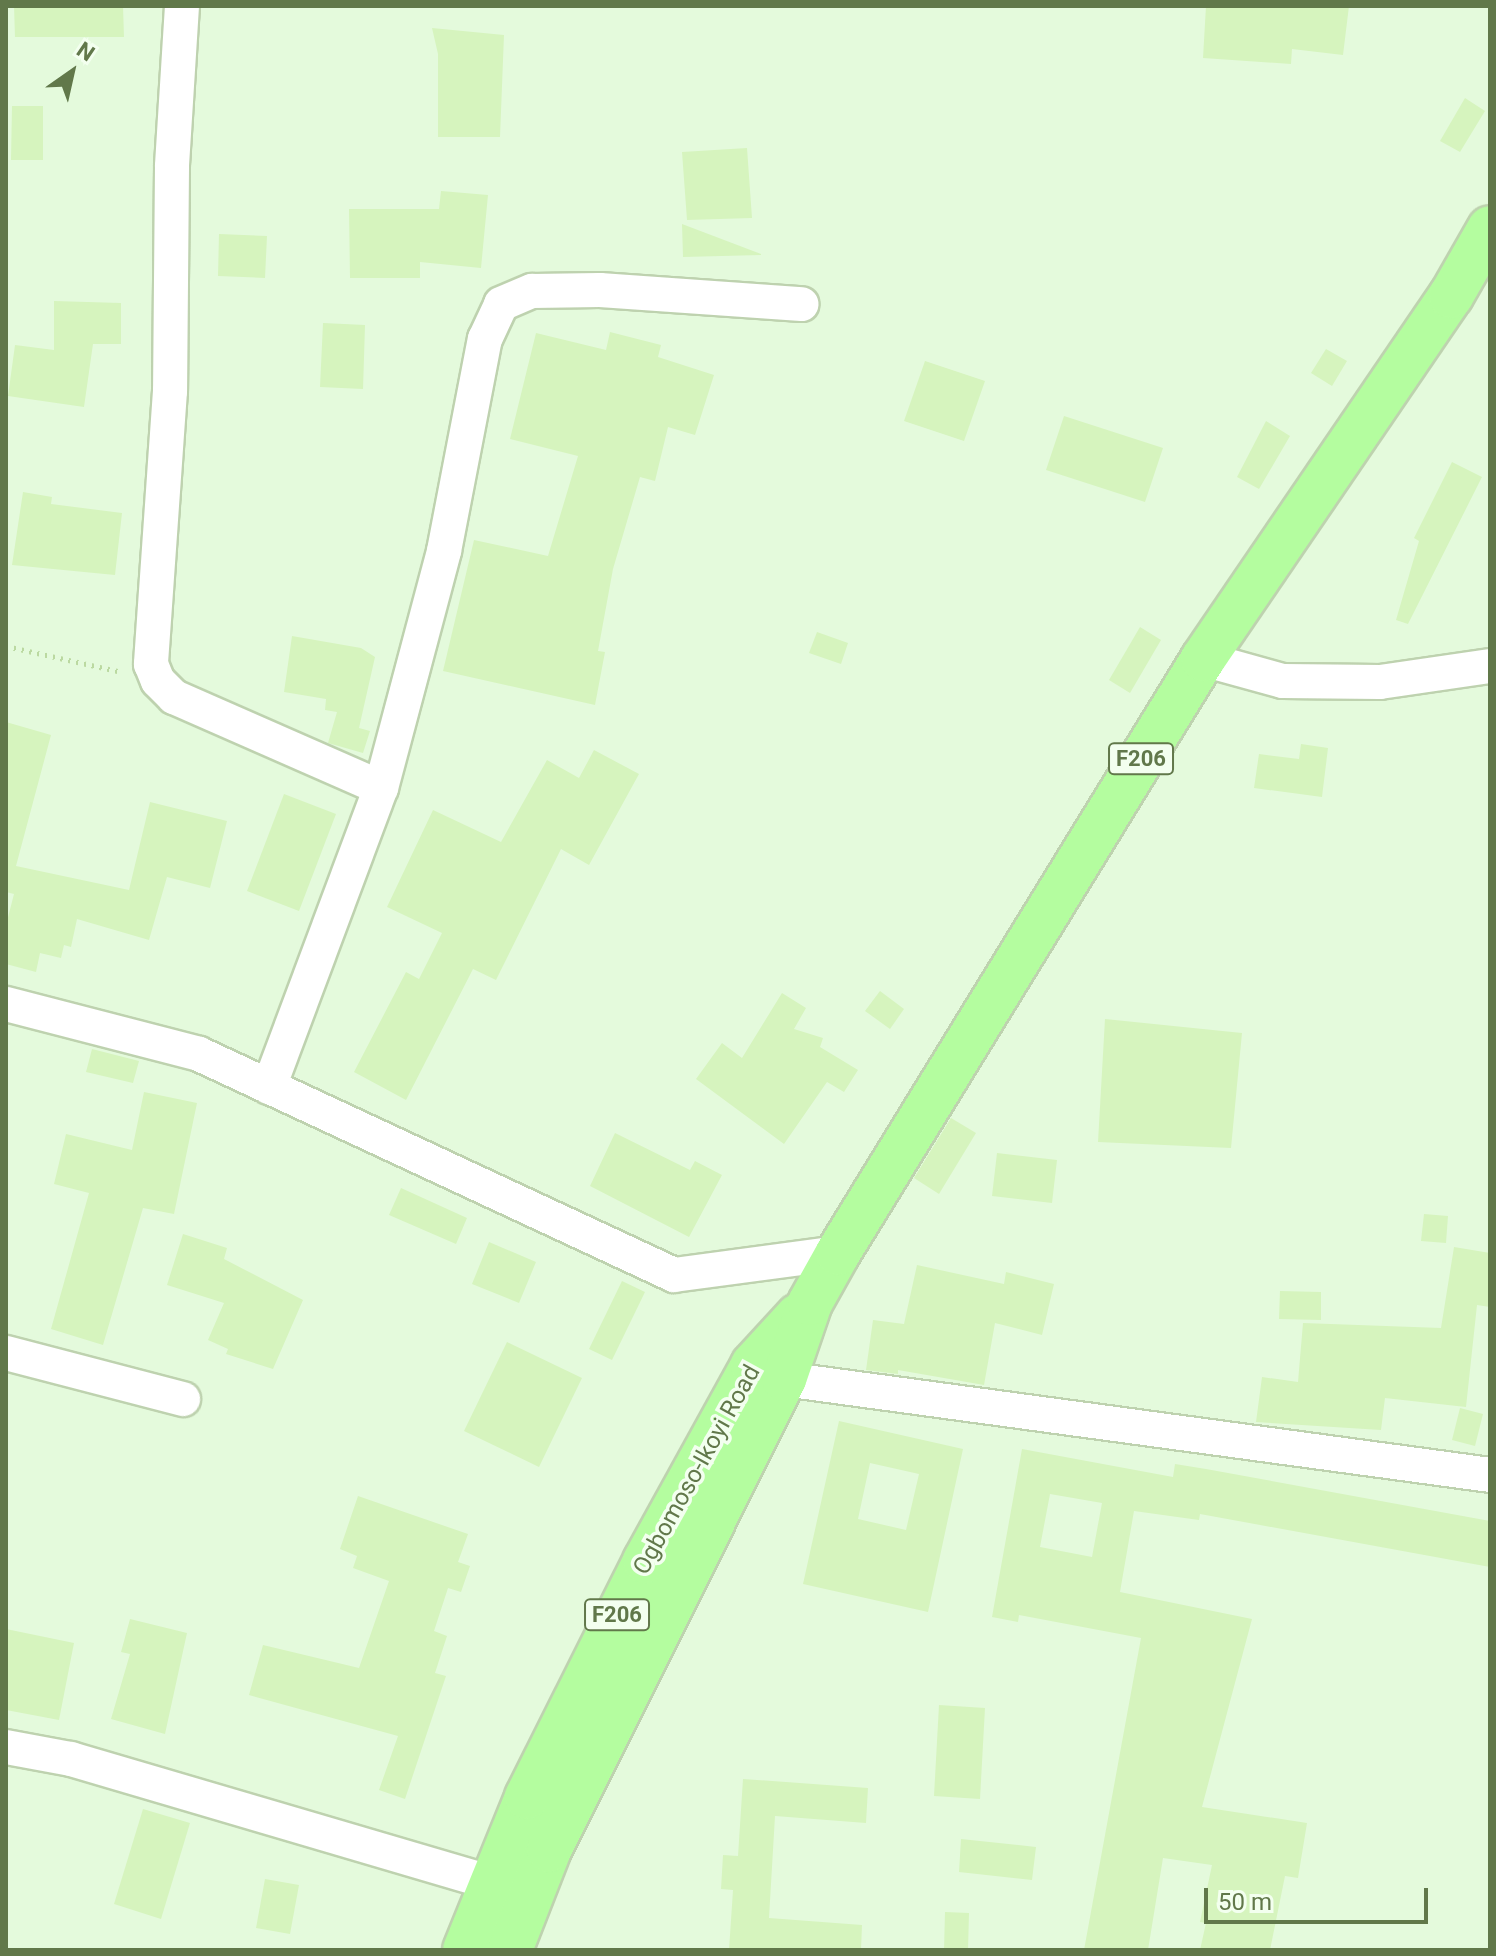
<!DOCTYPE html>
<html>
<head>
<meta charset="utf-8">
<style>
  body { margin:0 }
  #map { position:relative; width:1496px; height:1956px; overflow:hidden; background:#edfde8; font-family:Roboto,sans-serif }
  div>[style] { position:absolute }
  .residential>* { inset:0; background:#e4fadc }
  .building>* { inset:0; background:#d6f4be }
  .path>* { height:5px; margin-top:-2.5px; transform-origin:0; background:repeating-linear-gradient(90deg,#bbd9a1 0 2px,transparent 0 8px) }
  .roads { filter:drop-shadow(2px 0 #bed2af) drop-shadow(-2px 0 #bed2af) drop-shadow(0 2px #bed2af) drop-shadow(0 -2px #bed2af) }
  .minor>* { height:34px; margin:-17px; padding:0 17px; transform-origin:17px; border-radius:17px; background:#fff }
  .primary>* { height:44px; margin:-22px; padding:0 22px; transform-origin:22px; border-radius:22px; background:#b4fd9f }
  span { translate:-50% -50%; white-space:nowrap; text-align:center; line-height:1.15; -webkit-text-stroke:7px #f3ffef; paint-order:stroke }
  .shield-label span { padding:2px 6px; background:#f3ffef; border:2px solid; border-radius:6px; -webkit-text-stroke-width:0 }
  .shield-label { font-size:22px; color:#61784a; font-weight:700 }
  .street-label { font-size:24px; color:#61784a }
  .frame { position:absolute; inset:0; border:8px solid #61784a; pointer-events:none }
  .north { position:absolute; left:32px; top:32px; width:80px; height:80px; -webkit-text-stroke:6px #f3ffef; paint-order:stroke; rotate:34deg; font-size:22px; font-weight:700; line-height:32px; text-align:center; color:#61784a }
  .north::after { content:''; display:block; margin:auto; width:28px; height:36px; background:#61784a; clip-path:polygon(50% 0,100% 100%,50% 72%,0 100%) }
  .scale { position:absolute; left:1204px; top:1888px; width:224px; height:36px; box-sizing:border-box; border:4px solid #61784a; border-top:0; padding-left:10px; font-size:24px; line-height:28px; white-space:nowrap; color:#61784a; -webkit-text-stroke:6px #f3ffef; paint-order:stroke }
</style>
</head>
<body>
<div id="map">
  <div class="residential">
    <i style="clip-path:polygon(6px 6px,1490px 6px,1490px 1950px,6px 1950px)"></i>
  </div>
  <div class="building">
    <i style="clip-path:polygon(14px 6px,123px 6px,124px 37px,15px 37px)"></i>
    <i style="clip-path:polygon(1206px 6px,1349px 6px,1343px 55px,1292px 49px,1291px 64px,1203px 58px)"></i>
    <i style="clip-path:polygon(432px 28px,504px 35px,500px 137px,438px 137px,438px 54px)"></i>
    <i style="clip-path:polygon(1465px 98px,1485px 111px,1460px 152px,1440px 141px)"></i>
    <i style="clip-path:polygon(12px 106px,43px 106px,43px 160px,11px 160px)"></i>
    <i style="clip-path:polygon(747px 148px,752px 218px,687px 220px,682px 152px)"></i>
    <i style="clip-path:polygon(441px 191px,488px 195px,481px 268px,420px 262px,420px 278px,350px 278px,349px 209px,439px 209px)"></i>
    <i style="clip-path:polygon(682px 224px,761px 254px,761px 255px,683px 257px)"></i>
    <i style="clip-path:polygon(219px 234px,267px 236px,265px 278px,218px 276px)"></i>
    <i style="clip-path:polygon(54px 301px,121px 303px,121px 344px,93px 344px,84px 407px,8px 396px,15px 345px,54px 350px)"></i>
    <i style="clip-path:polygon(323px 323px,365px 325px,363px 389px,320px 387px)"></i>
    <i style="clip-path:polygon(610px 332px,661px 345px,658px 357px,714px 375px,695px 435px,668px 427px,655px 481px,640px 477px,613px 569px,598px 651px,605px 652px,595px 705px,443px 671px,474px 540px,548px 556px,578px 456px,510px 439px,536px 333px,606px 350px)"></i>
    <i style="clip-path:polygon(1326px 349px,1347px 361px,1332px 386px,1311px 373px)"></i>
    <i style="clip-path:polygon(925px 361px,985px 381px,964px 441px,904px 421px)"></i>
    <i style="clip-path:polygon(1064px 416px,1163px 448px,1145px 502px,1046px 470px)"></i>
    <i style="clip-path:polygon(1266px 421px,1290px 436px,1259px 489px,1237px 477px)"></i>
    <i style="clip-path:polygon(1452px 462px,1482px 477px,1408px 624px,1396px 620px,1419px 541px,1414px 538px)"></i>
    <i style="clip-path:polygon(23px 492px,52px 497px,51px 504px,122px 513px,115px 575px,12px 565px)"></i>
    <i style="clip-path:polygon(1140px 627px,1161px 640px,1130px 693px,1109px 680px)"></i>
    <i style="clip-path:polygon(817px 632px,848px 643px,841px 664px,809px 653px)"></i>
    <i style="clip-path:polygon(292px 636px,361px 648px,375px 657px,359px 728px,370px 731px,363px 753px,328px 743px,337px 712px,325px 710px,326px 699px,284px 692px)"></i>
    <i style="clip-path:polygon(6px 722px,51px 735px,16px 866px,129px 890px,150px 802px,227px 821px,210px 888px,167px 877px,149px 940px,77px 919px,71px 947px,64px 945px,61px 958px,40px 953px,36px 972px,6px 964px,6px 925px,14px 894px,6px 892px)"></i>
    <i style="clip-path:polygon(1301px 744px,1328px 748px,1322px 797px,1254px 788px,1259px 754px,1299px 759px)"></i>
    <i style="clip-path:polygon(594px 750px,639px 774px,589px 865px,561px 849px,496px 980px,473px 969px,406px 1100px,354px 1072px,406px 972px,419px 979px,442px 933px,387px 907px,433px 810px,501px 842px,547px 760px,579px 778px)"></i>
    <i style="clip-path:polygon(284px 794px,336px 814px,299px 911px,247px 891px)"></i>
    <i style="clip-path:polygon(880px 991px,904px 1009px,890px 1029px,865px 1011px)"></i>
    <i style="clip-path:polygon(782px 993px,806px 1008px,794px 1029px,823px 1038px,820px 1047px,858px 1070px,844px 1092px,827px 1082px,784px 1144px,696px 1079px,722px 1043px,742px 1058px)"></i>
    <i style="clip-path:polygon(1105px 1019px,1242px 1033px,1231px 1148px,1098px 1142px)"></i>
    <i style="clip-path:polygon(92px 1049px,139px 1061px,133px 1083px,86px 1072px)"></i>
    <i style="clip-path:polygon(144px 1092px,197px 1103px,174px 1214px,143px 1208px,103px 1345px,51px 1329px,89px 1193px,54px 1184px,66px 1134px,132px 1150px)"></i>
    <i style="clip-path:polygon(951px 1118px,976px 1133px,939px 1194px,914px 1178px)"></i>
    <i style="clip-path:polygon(615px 1133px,690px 1170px,695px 1161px,722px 1175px,689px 1237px,590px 1186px)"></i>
    <i style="clip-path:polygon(997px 1153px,1057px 1160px,1052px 1203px,992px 1196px)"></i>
    <i style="clip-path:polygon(401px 1188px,467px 1218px,456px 1244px,389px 1215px)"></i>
    <i style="clip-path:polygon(1424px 1214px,1448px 1216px,1446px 1243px,1421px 1241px)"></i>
    <i style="clip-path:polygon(183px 1234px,227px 1248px,224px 1259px,303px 1300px,273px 1369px,226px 1354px,228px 1349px,208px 1340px,224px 1303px,167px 1285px)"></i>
    <i style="clip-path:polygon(489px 1242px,536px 1262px,519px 1303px,472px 1284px)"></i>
    <i style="clip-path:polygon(1454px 1247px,1490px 1253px,1490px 1307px,1477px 1305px,1466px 1407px,1385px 1398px,1381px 1430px,1256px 1422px,1262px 1377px,1298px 1382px,1303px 1323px,1441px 1328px)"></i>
    <i style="clip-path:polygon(917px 1265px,1004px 1284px,1006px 1272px,1054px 1284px,1042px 1335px,995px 1323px,984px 1385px,898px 1370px,898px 1374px,866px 1370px,873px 1320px,904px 1324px)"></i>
    <i style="clip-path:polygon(622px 1281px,645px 1292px,612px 1360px,589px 1349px)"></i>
    <i style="clip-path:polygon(1280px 1291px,1321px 1292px,1321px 1320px,1279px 1319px)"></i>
    <i style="clip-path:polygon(507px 1342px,582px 1378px,539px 1467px,464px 1431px)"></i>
    <i style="clip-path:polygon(1460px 1408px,1483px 1414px,1475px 1446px,1452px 1440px)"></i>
    <i style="clip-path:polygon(evenodd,839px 1421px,963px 1449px,928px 1612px,803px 1584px,839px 1421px,870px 1463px,919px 1474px,906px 1530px,858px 1519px,870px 1463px)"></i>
    <i style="clip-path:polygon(evenodd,1022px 1449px,1173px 1477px,1175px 1464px,1206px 1469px,1490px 1521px,1490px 1567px,1200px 1514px,1199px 1520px,1134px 1511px,1120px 1592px,1252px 1619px,1202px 1807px,1307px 1823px,1298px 1878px,1285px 1876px,1270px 1950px,1200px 1950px,1206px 1923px,1200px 1922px,1212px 1865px,1163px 1858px,1148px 1950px,1084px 1950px,1141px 1638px,1019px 1615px,1018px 1622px,992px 1617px,1022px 1449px,1050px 1494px,1102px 1503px,1092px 1557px,1040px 1547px,1050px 1494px)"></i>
    <i style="clip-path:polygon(358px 1496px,468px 1534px,458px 1562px,470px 1566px,461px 1592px,448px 1588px,434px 1631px,447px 1636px,435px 1673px,446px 1676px,405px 1799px,379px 1790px,398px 1736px,249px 1695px,263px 1645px,359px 1668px,389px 1581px,353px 1568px,357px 1556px,340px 1549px)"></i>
    <i style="clip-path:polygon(130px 1619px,187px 1633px,165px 1734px,111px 1719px,130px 1654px,121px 1652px)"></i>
    <i style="clip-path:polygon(6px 1629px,74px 1643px,59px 1720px,6px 1710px)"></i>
    <i style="clip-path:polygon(939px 1705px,985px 1708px,980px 1799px,934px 1796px)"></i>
    <i style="clip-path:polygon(743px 1779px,868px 1788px,866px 1823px,775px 1816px,769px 1918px,862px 1925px,861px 1950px,729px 1950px,733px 1890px,721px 1889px,723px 1855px,738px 1856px)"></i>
    <i style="clip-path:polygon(143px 1809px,190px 1823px,161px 1919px,114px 1904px)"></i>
    <i style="clip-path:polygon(961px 1839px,1036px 1847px,1032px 1880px,959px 1872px)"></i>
    <i style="clip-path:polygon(265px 1879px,299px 1885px,290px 1934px,256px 1928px)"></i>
    <i style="clip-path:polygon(945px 1912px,969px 1913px,968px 1950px,944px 1950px)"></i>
  </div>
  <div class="path">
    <i style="left:6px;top:646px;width:119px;rotate:12.6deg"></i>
  </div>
  <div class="roads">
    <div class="minor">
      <i style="left:182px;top:6px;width:161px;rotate:93.6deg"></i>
      <i style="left:172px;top:167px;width:224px;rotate:90.5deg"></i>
      <i style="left:170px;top:391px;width:274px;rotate:94deg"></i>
      <i style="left:151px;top:664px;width:18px;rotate:68deg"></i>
      <i style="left:158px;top:681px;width:23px;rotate:45deg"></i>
      <i style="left:174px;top:697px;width:226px;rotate:23.7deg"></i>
      <i style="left:1203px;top:659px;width:83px;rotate:15.4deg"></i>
      <i style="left:1283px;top:681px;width:97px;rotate:0.6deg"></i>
      <i style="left:1380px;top:682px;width:111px;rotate:-8.3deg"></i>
      <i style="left:6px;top:1004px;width:199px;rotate:14.5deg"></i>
      <i style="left:199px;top:1054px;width:524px;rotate:24.95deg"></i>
      <i style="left:674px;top:1275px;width:165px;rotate:-7.6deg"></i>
      <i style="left:269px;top:1087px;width:319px;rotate:-69.5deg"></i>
      <i style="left:381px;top:788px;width:245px;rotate:-75.1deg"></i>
      <i style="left:444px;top:551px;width:216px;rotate:-79.1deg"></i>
      <i style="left:485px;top:339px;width:38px;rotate:-65deg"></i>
      <i style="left:501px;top:304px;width:34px;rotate:-23deg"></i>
      <i style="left:532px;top:291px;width:68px;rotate:-0.8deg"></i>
      <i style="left:600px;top:290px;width:202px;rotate:4deg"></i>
      <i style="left:6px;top:1353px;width:183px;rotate:14.6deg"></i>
      <i style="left:784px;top:1379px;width:712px;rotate:7.74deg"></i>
      <i style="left:6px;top:1747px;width:66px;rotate:10.5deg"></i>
      <i style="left:71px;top:1759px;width:437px;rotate:16.4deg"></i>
    </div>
    <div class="primary">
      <i style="left:465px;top:1950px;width:165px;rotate:-67.9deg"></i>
      <i style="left:527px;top:1797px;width:264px;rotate:-63.4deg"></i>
      <i style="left:645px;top:1561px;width:224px;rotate:-61.1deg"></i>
      <i style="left:753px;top:1365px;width:67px;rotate:-47.4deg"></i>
      <i style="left:510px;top:1950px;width:107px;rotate:-68.7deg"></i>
      <i style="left:549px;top:1850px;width:526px;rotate:-63.48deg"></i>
      <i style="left:784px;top:1379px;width:80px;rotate:-71.1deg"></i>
      <i style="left:810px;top:1303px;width:57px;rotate:-60.8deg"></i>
      <i style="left:838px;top:1253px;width:697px;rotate:-58.43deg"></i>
      <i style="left:1203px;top:659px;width:440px;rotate:-55.7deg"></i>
      <i style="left:1451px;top:296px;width:78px;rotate:-60.2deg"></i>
    </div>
  </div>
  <div class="shield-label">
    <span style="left:1141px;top:759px">F206</span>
    <span style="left:617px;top:1615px">F206</span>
  </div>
  <div class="street-label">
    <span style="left:697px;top:1470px;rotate:-61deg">Ogbomoso-Ikoyi Road</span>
  </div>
  <div class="frame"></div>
  <div class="north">N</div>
  <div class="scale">50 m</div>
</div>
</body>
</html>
